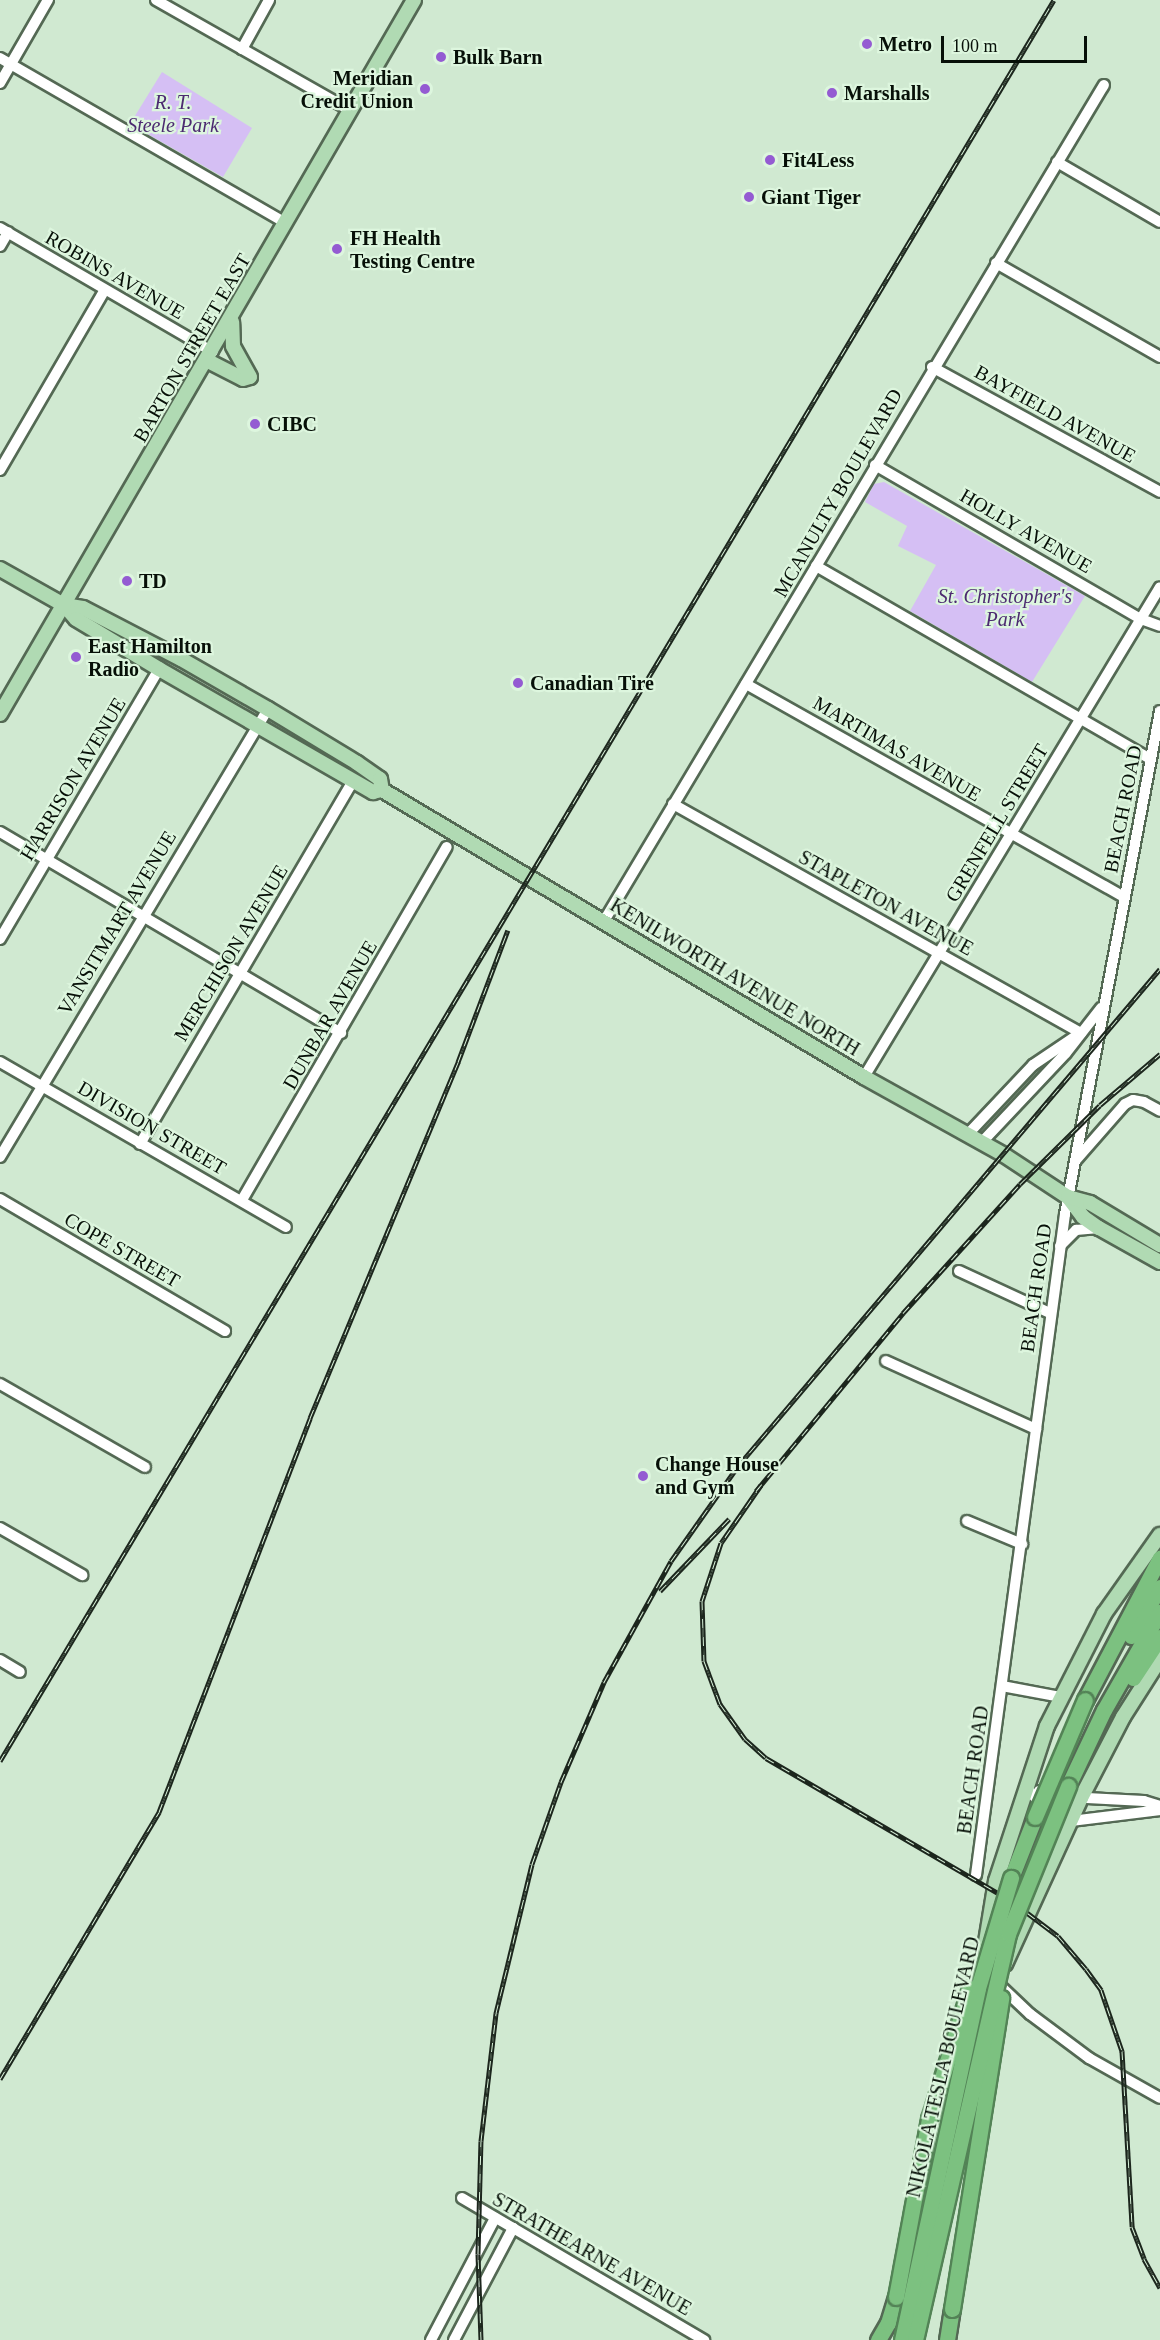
<!DOCTYPE html>
<html>
<head>
<meta charset="utf-8">
<style>
  body { margin:0 }
  #map { position:relative; width:1160px; height:2340px; overflow:hidden; background:#d0e9d1; font-family:"Times New Roman",serif }
  div>[style] { position:absolute }
  .green>* { inset:0; background:#d5bff4 }
  .roads { filter:drop-shadow(2px 0 #546954) drop-shadow(-2px 0 #546954) drop-shadow(0 2px #546954) drop-shadow(0 -2px #546954) }
  .minor>* { height:10px; margin:-5px; padding:0 5px; transform-origin:5px; border-radius:5px; background:#fff }
  .major>* { height:14px; margin:-7px; padding:0 7px; transform-origin:7px; border-radius:7px; background:#b0dab3 }
  .highway>* { height:15px; margin:-7.5px; padding:0 7.5px; transform-origin:7.5px; border-radius:7.5px; background:#7cc180 }
  .rail>* { height:5px; margin-top:-2.5px; transform-origin:0; background:repeating-linear-gradient(90deg,#ddf6de 0 9px,#1c261d 0 18px); box-sizing:border-box; border-block:2px solid #1c261d }
  .bridges { filter:drop-shadow(2px 0 #538356) drop-shadow(-2px 0 #538356) drop-shadow(0 2px #538356) drop-shadow(0 -2px #538356) }
  .highway-bridge>* { height:15px; margin:-7.5px; padding:0 7.5px; transform-origin:7.5px; border-radius:7.5px; background:#7cc180 }
  .dots>* { width:16px; height:16px; translate:-50% -50%; box-sizing:border-box; border:3px solid #ddf6de; border-radius:50% }
  span { translate:-50% -50%; white-space:nowrap; text-align:center; line-height:1.15; -webkit-text-stroke:4.5px #ddf6de; paint-order:stroke }
  .poi-label { font-size:20px; color:#071008; font-weight:700 }
  .left { translate:0 -50%; text-align:left }
  .right { translate:-100% -50%; text-align:right }
  .park-label { font-size:20px; color:#4c2a71; font-style:italic }
  .street-label { font-size:20px; color:#071008 }
  .scale { position:absolute; left:941px; top:36px; width:146px; height:27px; box-sizing:border-box; border:3px solid #071008; border-top:0; padding-left:8px; font-size:18px; line-height:21px; white-space:nowrap; color:#071008; -webkit-text-stroke:4px #ddf6de; paint-order:stroke }
</style>
</head>
<body>
<div id="map">
  <div class="green">
    <i style="clip-path:polygon(162px 72px,252px 128px,223px 177px,130px 124px)"></i>
    <i style="clip-path:polygon(884px 482px,1085px 596px,1032px 682px,910px 611px,936px 565px,898px 546px,907px 526px,865px 502px,874px 484px)"></i>
  </div>
  <div class="roads">
    <div class="minor">
      <i style="left:156px;top:0;width:223px;rotate:29.6deg"></i>
      <i style="left:242px;top:49px;width:56px;rotate:-61.1deg"></i>
      <i style="left:0;top:58px;width:330px;rotate:30deg"></i>
      <i style="left:0;top:83px;width:96px;rotate:-60deg"></i>
      <i style="left:1057px;top:162px;width:119px;rotate:30.2deg"></i>
      <i style="left:0;top:228px;width:246px;rotate:30.2deg"></i>
      <i style="left:0;top:246px;width:16px;rotate:-60deg"></i>
      <i style="left:996px;top:263px;width:189px;rotate:29.8deg"></i>
      <i style="left:932px;top:367px;width:260px;rotate:28.7deg"></i>
      <i style="left:875px;top:465px;width:307px;rotate:30.1deg"></i>
      <i style="left:1141px;top:619px;width:20px;rotate:20deg"></i>
      <i style="left:0;top:470px;width:207px;rotate:-59.8deg"></i>
      <i style="left:816px;top:566px;width:386px;rotate:30deg"></i>
      <i style="left:746px;top:684px;width:434px;rotate:29.4deg"></i>
      <i style="left:673px;top:804px;width:468px;rotate:29.3deg"></i>
      <i style="left:0;top:832px;width:396px;rotate:30.5deg"></i>
      <i style="left:604px;top:921px;width:974px;rotate:-59.12deg"></i>
      <i style="left:0;top:939px;width:313px;rotate:-59.5deg"></i>
      <i style="left:0;top:1062px;width:330px;rotate:30deg"></i>
      <i style="left:864px;top:1077px;width:572px;rotate:-58.86deg"></i>
      <i style="left:968px;top:1134px;width:95px;rotate:-46.7deg"></i>
      <i style="left:1033px;top:1065px;width:52px;rotate:-34deg"></i>
      <i style="left:982px;top:1142px;width:122px;rotate:-46.7deg"></i>
      <i style="left:1066px;top:1053px;width:57px;rotate:-52.1deg"></i>
      <i style="left:140px;top:1144px;width:421px;rotate:-59.6deg"></i>
      <i style="left:0;top:1157px;width:522px;rotate:-59.11deg"></i>
      <i style="left:1076px;top:1160px;width:74px;rotate:-48.8deg"></i>
      <i style="left:1125px;top:1104px;width:9px;rotate:-27deg"></i>
      <i style="left:1133px;top:1100px;width:11px;rotate:10deg"></i>
      <i style="left:1144px;top:1102px;width:18px;rotate:29deg"></i>
      <i style="left:0;top:1199px;width:261px;rotate:30.4deg"></i>
      <i style="left:242px;top:1200px;width:408px;rotate:-59.9deg"></i>
      <i style="left:1060px;top:1246px;width:23px;rotate:-45deg"></i>
      <i style="left:1076px;top:1230px;width:23px;rotate:-5deg"></i>
      <i style="left:959px;top:1271px;width:100px;rotate:24.8deg"></i>
      <i style="left:886px;top:1361px;width:165px;rotate:24.4deg"></i>
      <i style="left:0;top:1384px;width:167px;rotate:29.8deg"></i>
      <i style="left:967px;top:1521px;width:60px;rotate:22.7deg"></i>
      <i style="left:0;top:1528px;width:95px;rotate:29.8deg"></i>
      <i style="left:0;top:1660px;width:23px;rotate:31deg"></i>
      <i style="left:1002px;top:1686px;width:59px;rotate:10.7deg"></i>
      <i style="left:1026px;top:1787px;width:29px;rotate:49deg"></i>
      <i style="left:1045px;top:1809px;width:29px;rotate:25deg"></i>
      <i style="left:1071px;top:1821px;width:90px;rotate:-7deg"></i>
      <i style="left:1039px;top:1791px;width:30px;rotate:12deg"></i>
      <i style="left:1068px;top:1797px;width:76px;rotate:3deg"></i>
      <i style="left:1144px;top:1801px;width:17px;rotate:17deg"></i>
      <i style="left:976px;top:1875px;width:667px;rotate:-82.33deg"></i>
      <i style="left:1065px;top:1214px;width:512px;rotate:-79.3deg"></i>
      <i style="left:994px;top:1980px;width:50px;rotate:43.4deg"></i>
      <i style="left:1030px;top:2014px;width:74px;rotate:36.7deg"></i>
      <i style="left:1089px;top:2058px;width:81px;rotate:29.4deg"></i>
      <i style="left:462px;top:2198px;width:281px;rotate:30.4deg"></i>
      <i style="left:431px;top:2340px;width:138px;rotate:-62.3deg"></i>
      <i style="left:454px;top:2340px;width:127px;rotate:-62.2deg"></i>
    </div>
    <div class="major">
      <i style="left:208px;top:361px;width:39px;rotate:27deg"></i>
      <i style="left:243px;top:379px;width:7px;rotate:-16deg"></i>
      <i style="left:250px;top:377px;width:35px;rotate:-119deg"></i>
      <i style="left:233px;top:346px;width:24px;rotate:-92deg"></i>
      <i style="left:0;top:569px;width:73px;rotate:29.4deg"></i>
      <i style="left:64px;top:605px;width:19px;rotate:9deg"></i>
      <i style="left:83px;top:608px;width:110px;rotate:27.5deg"></i>
      <i style="left:181px;top:659px;width:100px;rotate:29.9deg"></i>
      <i style="left:268px;top:709px;width:104px;rotate:31.2deg"></i>
      <i style="left:357px;top:763px;width:28px;rotate:35deg"></i>
      <i style="left:380px;top:779px;width:11px;rotate:80deg"></i>
      <i style="left:64px;top:605px;width:18px;rotate:49deg"></i>
      <i style="left:76px;top:619px;width:97px;rotate:31.1deg"></i>
      <i style="left:159px;top:669px;width:247px;rotate:29.9deg"></i>
      <i style="left:373px;top:792px;width:9px;rotate:-13deg"></i>
      <i style="left:382px;top:790px;width:561px;rotate:30.77deg"></i>
      <i style="left:864px;top:1077px;width:160px;rotate:29.1deg"></i>
      <i style="left:1004px;top:1155px;width:77px;rotate:33.3deg"></i>
      <i style="left:1068px;top:1197px;width:25px;rotate:53deg"></i>
      <i style="left:1083px;top:1217px;width:19px;rotate:35deg"></i>
      <i style="left:1099px;top:1228px;width:70px;rotate:29.1deg"></i>
      <i style="left:0;top:714px;width:825px;rotate:-59.89deg"></i>
      <i style="left:1068px;top:1197px;width:23px;rotate:15deg"></i>
      <i style="left:1090px;top:1203px;width:82px;rotate:31deg"></i>
      <i style="left:985px;top:1948px;width:68px;rotate:-80.7deg"></i>
      <i style="left:996px;top:1881px;width:163px;rotate:-71.8deg"></i>
      <i style="left:1047px;top:1726px;width:126px;rotate:-63deg"></i>
      <i style="left:1104px;top:1614px;width:97px;rotate:-54.7deg"></i>
      <i style="left:1005px;top:1964px;width:183px;rotate:-65.4deg"></i>
      <i style="left:1081px;top:1798px;width:91px;rotate:-62.6deg"></i>
      <i style="left:1123px;top:1717px;width:69px;rotate:-57.5deg"></i>
      <i style="left:974px;top:2035px;width:34px;rotate:-66deg"></i>
      <i style="left:950px;top:2155px;width:56px;rotate:-78.7deg"></i>
    </div>
    <div class="highway">
      <i style="left:1131px;top:1636px;width:57px;rotate:-59.4deg"></i>
      <i style="left:1133px;top:1678px;width:49px;rotate:-56.6deg"></i>
      <i style="left:1085px;top:1700px;width:161px;rotate:-62.2deg"></i>
      <i style="left:1068px;top:1786px;width:84px;rotate:-64.7deg"></i>
      <i style="left:1104px;top:1710px;width:113px;rotate:-60.3deg"></i>
      <i style="left:1011px;top:1878px;width:66px;rotate:-68.5deg"></i>
      <i style="left:878px;top:2340px;width:20px;rotate:-60deg"></i>
      <i style="left:888px;top:2323px;width:27px;rotate:-73deg"></i>
      <i style="left:947px;top:2340px;width:31px;rotate:-81deg"></i>
    </div>
  </div>
  <div class="rail">
    <i style="left:761px;top:1485px;width:70px;rotate:124.6deg"></i>
    <i style="left:721px;top:1543px;width:61px;rotate:108.1deg"></i>
    <i style="left:702px;top:1601px;width:60px;rotate:88.1deg"></i>
    <i style="left:704px;top:1661px;width:46px;rotate:69.6deg"></i>
    <i style="left:720px;top:1704px;width:43px;rotate:54.5deg"></i>
    <i style="left:745px;top:1739px;width:28px;rotate:42deg"></i>
    <i style="left:766px;top:1758px;width:286px;rotate:30.2deg"></i>
    <i style="left:1013px;top:1902px;width:56px;rotate:37.1deg"></i>
    <i style="left:1058px;top:1936px;width:43px;rotate:49.7deg"></i>
    <i style="left:1086px;top:1969px;width:26px;rotate:54deg"></i>
    <i style="left:1101px;top:1990px;width:65px;rotate:71deg"></i>
    <i style="left:1122px;top:2051px;width:176px;rotate:86.7deg"></i>
    <i style="left:1132px;top:2227px;width:34px;rotate:69deg"></i>
    <i style="left:1144px;top:2259px;width:33px;rotate:61deg"></i>
    <i style="left:756px;top:1491px;width:231px;rotate:-50.4deg"></i>
    <i style="left:903px;top:1313px;width:174px;rotate:-47.8deg"></i>
    <i style="left:1020px;top:1184px;width:112px;rotate:-44.6deg"></i>
    <i style="left:1100px;top:1105px;width:79px;rotate:-40.4deg"></i>
    <i style="left:660px;top:1591px;width:100px;rotate:-46.2deg"></i>
    <i style="left:0;top:1761px;width:2052px;rotate:-59.1deg"></i>
    <i style="left:0;top:2079px;width:311px;rotate:-59.2deg"></i>
    <i style="left:159px;top:1812px;width:422px;rotate:-69deg"></i>
    <i style="left:310px;top:1418px;width:386px;rotate:-67.4deg"></i>
    <i style="left:458px;top:1062px;width:141px;rotate:-69.3deg"></i>
    <i style="left:481px;top:2340px;width:86px;rotate:-92deg"></i>
    <i style="left:478px;top:2254px;width:113px;rotate:-88.5deg"></i>
    <i style="left:481px;top:2141px;width:129px;rotate:-83.3deg"></i>
    <i style="left:496px;top:2013px;width:153px;rotate:-76.4deg"></i>
    <i style="left:532px;top:1864px;width:87px;rotate:-70.5deg"></i>
    <i style="left:561px;top:1782px;width:109px;rotate:-66.7deg"></i>
    <i style="left:604px;top:1682px;width:138px;rotate:-61deg"></i>
    <i style="left:671px;top:1561px;width:116px;rotate:-54.8deg"></i>
    <i style="left:738px;top:1466px;width:652px;rotate:-49.67deg"></i>
  </div>
  <div class="bridges">
    <div class="highway-bridge">
      <i style="left:1035px;top:1817px;width:127px;rotate:-66.9deg"></i>
      <i style="left:896px;top:2297px;width:181px;rotate:-79.5deg"></i>
      <i style="left:929px;top:2119px;width:137px;rotate:-72.6deg"></i>
      <i style="left:952px;top:2309px;width:315px;rotate:-81deg"></i>
      <i style="left:902px;top:2340px;width:360px;rotate:-77.8deg"></i>
      <i style="left:978px;top:1988px;width:115px;rotate:-73.3deg"></i>
      <i style="left:915px;top:2340px;width:417px;rotate:-77.1deg"></i>
      <i style="left:1008px;top:1934px;width:160px;rotate:-67.9deg"></i>
    </div>
  </div>
  <div class="dots">
    <i style="left:867px;top:44px;background:#945bd2"></i>
    <i style="left:441px;top:57px;background:#945bd2"></i>
    <i style="left:425px;top:89px;background:#945bd2"></i>
    <i style="left:832px;top:93px;background:#945bd2"></i>
    <i style="left:770px;top:160px;background:#945bd2"></i>
    <i style="left:749px;top:197px;background:#945bd2"></i>
    <i style="left:337px;top:249px;background:#945bd2"></i>
    <i style="left:255px;top:424px;background:#945bd2"></i>
    <i style="left:127px;top:581px;background:#945bd2"></i>
    <i style="left:76px;top:657px;background:#945bd2"></i>
    <i style="left:518px;top:683px;background:#945bd2"></i>
    <i style="left:643px;top:1476px;background:#945bd2"></i>
  </div>
  <div class="poi-label">
    <span class="left" style="left:879px;top:44px">Metro</span>
    <span class="left" style="left:453px;top:57px">Bulk Barn</span>
    <span class="right" style="left:413px;top:90px">Meridian<br>Credit Union</span>
    <span class="left" style="left:844px;top:93px">Marshalls</span>
    <span class="left" style="left:782px;top:160px">Fit4Less</span>
    <span class="left" style="left:761px;top:197px">Giant Tiger</span>
    <span class="left" style="left:350px;top:250px">FH Health<br>Testing Centre</span>
    <span class="left" style="left:267px;top:424px">CIBC</span>
    <span class="left" style="left:139px;top:581px">TD</span>
    <span class="left" style="left:88px;top:658px">East Hamilton<br>Radio</span>
    <span class="left" style="left:530px;top:683px">Canadian Tire</span>
    <span class="left" style="left:655px;top:1476px">Change House<br>and Gym</span>
  </div>
  <div class="park-label">
    <span style="left:173px;top:114px">R. T.<br>Steele Park</span>
    <span style="left:1005px;top:608px">St. Christopher's<br>Park</span>
  </div>
  <div class="street-label">
    <span style="left:115px;top:275px;rotate:30deg">ROBINS AVENUE</span>
    <span style="left:192px;top:348px;rotate:-60deg">BARTON STREET EAST</span>
    <span style="left:1055px;top:414px;rotate:29deg">BAYFIELD AVENUE</span>
    <span style="left:838px;top:493px;rotate:-60deg">MCANULTY BOULEVARD</span>
    <span style="left:1026px;top:531px;rotate:30deg">HOLLY AVENUE</span>
    <span style="left:897px;top:749px;rotate:30deg">MARTIMAS AVENUE</span>
    <span style="left:73px;top:779px;rotate:-59deg">HARRISON AVENUE</span>
    <span style="left:1123px;top:809px;rotate:-79deg">BEACH ROAD</span>
    <span style="left:997px;top:823px;rotate:-59deg">GRENFELL STREET</span>
    <span style="left:886px;top:903px;rotate:29deg">STAPLETON AVENUE</span>
    <span style="left:117px;top:923px;rotate:-59deg">VANSITMART AVENUE</span>
    <span style="left:231px;top:953px;rotate:-59deg">MERCHISON AVENUE</span>
    <span style="left:735px;top:977px;rotate:31deg">KENILWORTH AVENUE NORTH</span>
    <span style="left:330px;top:1015px;rotate:-60deg">DUNBAR AVENUE</span>
    <span style="left:152px;top:1128px;rotate:30deg">DIVISION STREET</span>
    <span style="left:122px;top:1250px;rotate:30deg">COPE STREET</span>
    <span style="left:1036px;top:1288px;rotate:-82deg">BEACH ROAD</span>
    <span style="left:973px;top:1770px;rotate:-82deg">BEACH ROAD</span>
    <span style="left:943px;top:2067px;rotate:-77deg">NIKOLA TESLA BOULEVARD</span>
    <span style="left:592px;top:2254px;rotate:30deg">STRATHEARNE AVENUE</span>
  </div>
  <div class="scale">100 m</div>
</div>
</body>
</html>
